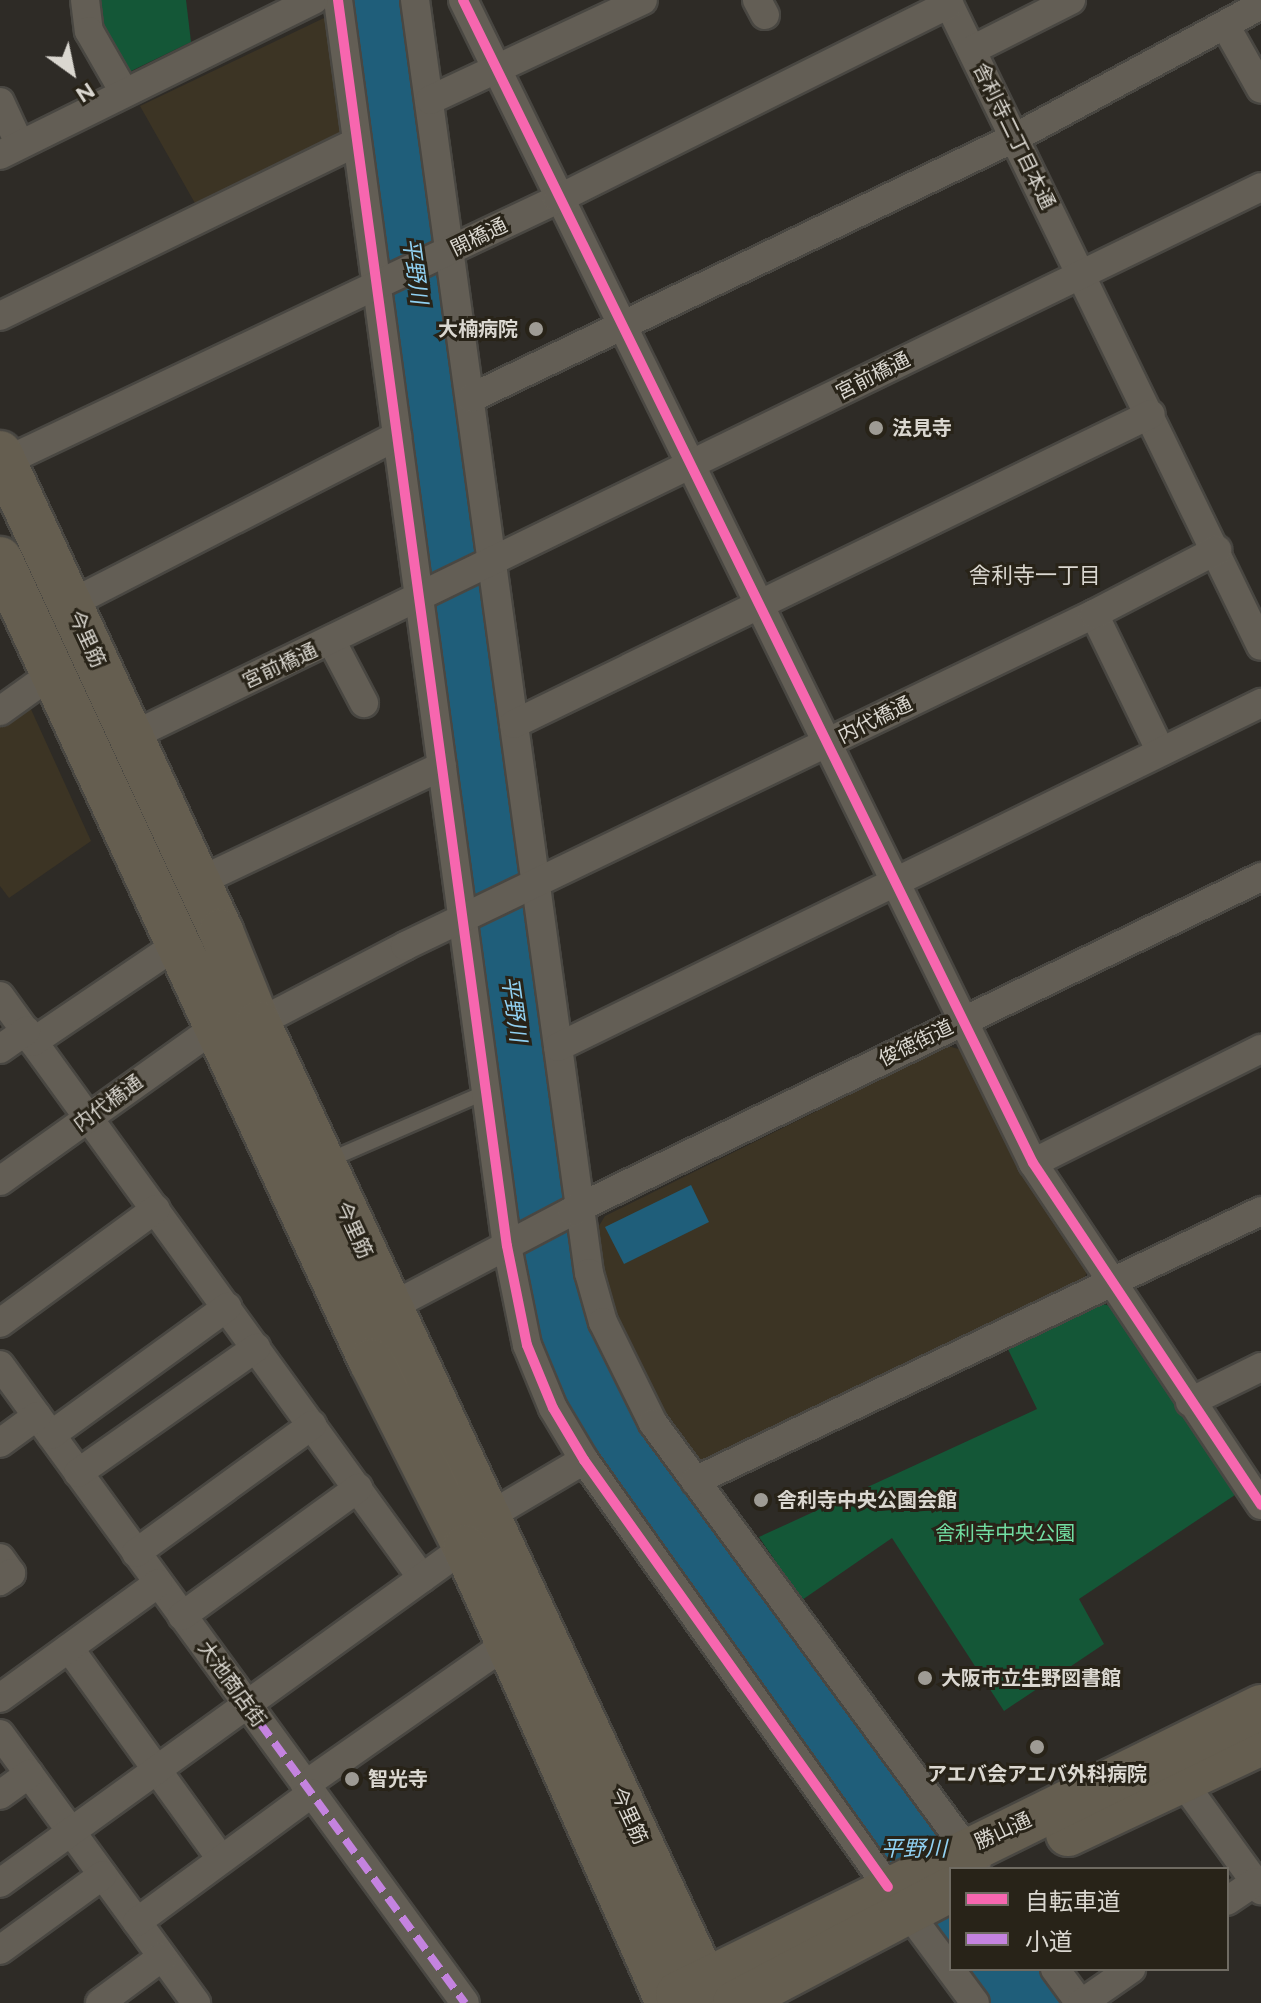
<!DOCTYPE html>
<html>
<head>
<meta charset="utf-8">
<style>
  body { margin:0 }
  #map { position:relative; width:1261px; height:2003px; overflow:hidden; background:#2e2b26; font-family:Figtree,"Noto Sans JP",sans-serif }
  div>[style] { position:absolute }
  .built>* { inset:0; background:#3c3424 }
  .green>* { inset:0; background:#145737 }
  .water>* { inset:0; background:#1f5e7a }
  .roads { filter:drop-shadow(2px 0 #494742) drop-shadow(-2px 0 #494742) drop-shadow(0 2px #494742) drop-shadow(0 -2px #494742) }
  .lane>* { height:14px; margin:-7px; padding:0 7px; transform-origin:7px; border-radius:7px; background:#635e55 }
  .street>* { height:28px; margin:-14px; padding:0 14px; transform-origin:14px; border-radius:14px; background:#635e55 }
  .primary>* { height:44px; margin:-22px; padding:0 22px; transform-origin:22px; border-radius:22px; background:#655e50 }
  .quiet>* { height:8px; margin-top:-4px; transform-origin:0; background:repeating-linear-gradient(90deg,#c483df 0 16px,transparent 0 24px) }
  .cycleway>* { height:10px; margin:-5px; padding:0 5px; transform-origin:5px; border-radius:5px; background:#f766af }
  .dots>* { width:22px; height:22px; translate:-50% -50%; box-sizing:border-box; border:4px solid #282318; border-radius:50% }
  span { translate:-50% -50%; white-space:nowrap; text-align:center; line-height:1.15; -webkit-text-stroke:6px #282318; paint-order:stroke }
  .street-label { font-size:20px; color:#dad7d0 }
  .poi-label { font-size:20px; color:#dad7d0; font-weight:700 }
  .right { translate:-100% -50%; text-align:right }
  .left { translate:0 -50%; text-align:left }
  .park-label { font-size:20px; color:#72dfa3 }
  .water-label { font-size:22px; color:#91d1f2; font-style:italic }
  .neighbourhood-label { font-size:22px; color:#dad7d0 }
  .legend { position:absolute; left:949px; top:1867px; width:280px; height:104px; box-sizing:border-box; background:#282318; border:2px solid #6f6b62; margin:0; padding:10px 14px; list-style:none; font-size:24px; color:#dad7d0 }
  .legend li { display:flex; align-items:center; gap:16px; height:40px }
  .legend b { width:40px; border:2px solid #6f6b62 }
  .north { position:absolute; left:32px; top:32px; width:80px; height:80px; -webkit-text-stroke:6px #282318; paint-order:stroke; rotate:147deg; font-size:22px; font-weight:700; line-height:32px; text-align:center; color:#dad7d0 }
  .north::after { content:''; display:block; margin:auto; width:28px; height:36px; background:#dad7d0; clip-path:polygon(50% 0,100% 100%,50% 72%,0 100%) }
</style>
</head>
<body>
<div id="map">
  <div class="built">
    <i style="clip-path:polygon(324px 18px,330px 26px,344px 134px,196px 205px,140px 106px)"></i>
    <i style="clip-path:polygon(29px 705px,91px 841px,9px 898px,0 886px,0 725px)"></i>
    <i style="clip-path:polygon(948px 1046px,962px 1050px,1027px 1183px,1087px 1271px,1083px 1284px,700px 1467px,630px 1357px,606px 1288px,597px 1229px,605px 1216px)"></i>
  </div>
  <div class="green">
    <i style="clip-path:polygon(96px 0,186px 0,191px 42px,125px 74px,100px 31px)"></i>
    <i style="clip-path:polygon(1093px 1301px,1110px 1306px,1235px 1495px,1079px 1599px,1104px 1644px,1004px 1711px,892px 1538px,802px 1600px,759px 1537px,1037px 1409px,1005px 1343px)"></i>
  </div>
  <div class="water">
    <i style="clip-path:polygon(348px 0,406px 0,591px 1326px,616px 1382px,645px 1430px,970px 1869px,951px 1869px,951px 1957px,567px 1415px,528px 1314px)"></i>
    <i style="clip-path:polygon(691px 1185px,709px 1222px,624px 1264px,605px 1227px)"></i>
    <i style="clip-path:polygon(960px 1969px,1043px 1969px,1068px 2003px,985px 2003px)"></i>
  </div>
  <div class="roads">
    <div class="lane">
      <i style="left:327px;top:1161px;width:176px;rotate:-23.5deg"></i>
    </div>
    <div class="street">
      <i style="left:85px;top:0;width:31px;rotate:83deg"></i>
      <i style="left:89px;top:31px;width:70px;rotate:60.2deg"></i>
      <i style="left:338px;top:0;width:1257px;rotate:82.28deg"></i>
      <i style="left:507px;top:1246px;width:101px;rotate:78.6deg"></i>
      <i style="left:527px;top:1345px;width:68px;rotate:67.6deg"></i>
      <i style="left:553px;top:1408px;width:61px;rotate:59.2deg"></i>
      <i style="left:584px;top:1460px;width:524px;rotate:54.55deg"></i>
      <i style="left:415px;top:0;width:1285px;rotate:82.22deg"></i>
      <i style="left:589px;top:1273px;width:51px;rotate:74.1deg"></i>
      <i style="left:603px;top:1322px;width:113px;rotate:63.7deg"></i>
      <i style="left:653px;top:1423px;width:546px;rotate:53.63deg"></i>
      <i style="left:463px;top:0;width:1295px;rotate:63.89deg"></i>
      <i style="left:1033px;top:1163px;width:411px;rotate:56.3deg"></i>
      <i style="left:757px;top:0;width:17px;rotate:62deg"></i>
      <i style="left:947px;top:0;width:718px;rotate:64.08deg"></i>
      <i style="left:1225px;top:25px;width:73px;rotate:60.6deg"></i>
      <i style="left:972px;top:50px;width:111px;rotate:-26.8deg"></i>
      <i style="left:430px;top:100px;width:235px;rotate:-25.1deg"></i>
      <i style="left:0;top:102px;width:47px;rotate:65.1deg"></i>
      <i style="left:0;top:155px;width:350px;rotate:-26.3deg"></i>
      <i style="left:0;top:316px;width:395px;rotate:-26deg"></i>
      <i style="left:471px;top:398px;width:604px;rotate:-25.59deg"></i>
      <i style="left:1016px;top:137px;width:278px;rotate:-28.3deg"></i>
      <i style="left:4px;top:462px;width:613px;rotate:-25.4deg"></i>
      <i style="left:558px;top:199px;width:437px;rotate:-26.5deg"></i>
      <i style="left:70px;top:604px;width:368px;rotate:-27.2deg"></i>
      <i style="left:1094px;top:614px;width:153px;rotate:64.1deg"></i>
      <i style="left:332px;top:642px;width:69px;rotate:62.3deg"></i>
      <i style="left:0;top:711px;width:65px;rotate:-35.6deg"></i>
      <i style="left:514px;top:724px;width:708px;rotate:-25.95deg"></i>
      <i style="left:132px;top:736px;width:1255px;rotate:-25.93deg"></i>
      <i style="left:198px;top:882px;width:270px;rotate:-25.4deg"></i>
      <i style="left:0;top:996px;width:719px;rotate:54.05deg"></i>
      <i style="left:258px;top:1023px;width:166px;rotate:-27.6deg"></i>
      <i style="left:405px;top:946px;width:765px;rotate:-25.73deg"></i>
      <i style="left:1094px;top:614px;width:139px;rotate:-27.5deg"></i>
      <i style="left:33px;top:1042px;width:176px;rotate:-34.1deg"></i>
      <i style="left:558px;top:1047px;width:783px;rotate:-26.07deg"></i>
      <i style="left:0;top:1049px;width:32px;rotate:-35deg"></i>
      <i style="left:1033px;top:1163px;width:255px;rotate:-26.6deg"></i>
      <i style="left:0;top:1181px;width:267px;rotate:-35.5deg"></i>
      <i style="left:377px;top:1314px;width:221px;rotate:-27.8deg"></i>
      <i style="left:572px;top:1211px;width:766px;rotate:-25.86deg"></i>
      <i style="left:0;top:1323px;width:193px;rotate:-36.2deg"></i>
      <i style="left:0;top:1365px;width:789px;rotate:53.91deg"></i>
      <i style="left:1190px;top:1402px;width:79px;rotate:-26.2deg"></i>
      <i style="left:51px;top:1435px;width:218px;rotate:-36deg"></i>
      <i style="left:0;top:1443px;width:46px;rotate:-36.1deg"></i>
      <i style="left:78px;top:1473px;width:218px;rotate:-35.1deg"></i>
      <i style="left:695px;top:1481px;width:627px;rotate:-25.5deg"></i>
      <i style="left:491px;top:1515px;width:108px;rotate:-30.6deg"></i>
      <i style="left:136px;top:1553px;width:218px;rotate:-36deg"></i>
      <i style="left:0;top:1558px;width:19px;rotate:54deg"></i>
      <i style="left:11px;top:1573px;width:14px;rotate:144deg"></i>
      <i style="left:182px;top:1616px;width:218px;rotate:-36deg"></i>
      <i style="left:69px;top:1648px;width:260px;rotate:54.2deg"></i>
      <i style="left:0;top:1698px;width:195px;rotate:-36deg"></i>
      <i style="left:0;top:1734px;width:333px;rotate:53.9deg"></i>
      <i style="left:1182px;top:1781px;width:135px;rotate:54.1deg"></i>
      <i style="left:305px;top:1785px;width:248px;rotate:-35deg"></i>
      <i style="left:0;top:1795px;width:36px;rotate:-36deg"></i>
      <i style="left:0;top:1883px;width:574px;rotate:-35.85deg"></i>
      <i style="left:1227px;top:1901px;width:34px;rotate:-34deg"></i>
      <i style="left:907px;top:1911px;width:114px;rotate:53.5deg"></i>
      <i style="left:137px;top:1922px;width:217px;rotate:-36.4deg"></i>
      <i style="left:0;top:1950px;width:127px;rotate:-36.1deg"></i>
      <i style="left:1055px;top:1969px;width:42px;rotate:53.7deg"></i>
      <i style="left:100px;top:2003px;width:77px;rotate:-36.6deg"></i>
      <i style="left:1082px;top:2003px;width:60px;rotate:-34.8deg"></i>
    </div>
    <div class="primary">
      <i style="left:0;top:453px;width:527px;rotate:65.19deg"></i>
      <i style="left:221px;top:931px;width:99px;rotate:68.1deg"></i>
      <i style="left:258px;top:1023px;width:1081px;rotate:65deg"></i>
      <i style="left:0;top:559px;width:884px;rotate:65.18deg"></i>
      <i style="left:371px;top:1361px;width:208px;rotate:63.2deg"></i>
      <i style="left:465px;top:1547px;width:499px;rotate:66deg"></i>
      <i style="left:1068px;top:1834px;width:213px;rotate:-25.2deg"></i>
      <i style="left:678px;top:1994px;width:650px;rotate:-26.21deg"></i>
      <i style="left:735px;top:2003px;width:244px;rotate:-27.8deg"></i>
    </div>
  </div>
  <div class="quiet">
    <i style="left:246px;top:1704px;width:371px;rotate:53.8deg"></i>
  </div>
  <div class="cycleway">
    <i style="left:338px;top:0;width:1257px;rotate:82.28deg"></i>
    <i style="left:507px;top:1246px;width:101px;rotate:78.6deg"></i>
    <i style="left:527px;top:1345px;width:68px;rotate:67.6deg"></i>
    <i style="left:553px;top:1408px;width:61px;rotate:59.2deg"></i>
    <i style="left:584px;top:1460px;width:524px;rotate:54.55deg"></i>
    <i style="left:463px;top:0;width:1295px;rotate:63.89deg"></i>
    <i style="left:1033px;top:1163px;width:411px;rotate:56.3deg"></i>
  </div>
  <div class="dots">
    <i style="left:536px;top:329px;background:#9e9b94"></i>
    <i style="left:876px;top:428px;background:#9e9b94"></i>
    <i style="left:761px;top:1500px;background:#9e9b94"></i>
    <i style="left:925px;top:1678px;background:#9e9b94"></i>
    <i style="left:1037px;top:1747px;background:#9e9b94"></i>
    <i style="left:352px;top:1779px;background:#9e9b94"></i>
  </div>
  <div class="street-label">
    <span style="left:1014px;top:136px;rotate:64deg">舎利寺二丁目本通</span>
    <span style="left:479px;top:237px;rotate:-26deg">開橋通</span>
    <span style="left:873px;top:376px;rotate:-27deg">宮前橋通</span>
    <span style="left:87px;top:639px;rotate:65deg">今里筋</span>
    <span style="left:280px;top:666px;rotate:-25deg">宮前橋通</span>
    <span style="left:875px;top:720px;rotate:-26deg">内代橋通</span>
    <span style="left:916px;top:1043px;rotate:-26deg">俊徳街道</span>
    <span style="left:108px;top:1103px;rotate:-36deg">内代橋通</span>
    <span style="left:354px;top:1230px;rotate:65deg">今里筋</span>
    <span style="left:232px;top:1684px;rotate:54deg">大池商店街</span>
    <span style="left:629px;top:1816px;rotate:65deg">今里筋</span>
    <span style="left:1003px;top:1831px;rotate:-25deg">勝山通</span>
  </div>
  <div class="poi-label">
    <span class="right" style="left:518px;top:329px">大楠病院</span>
    <span class="left" style="left:892px;top:428px">法見寺</span>
    <span class="left" style="left:777px;top:1500px">舎利寺中央公園会館</span>
    <span class="left" style="left:941px;top:1678px">大阪市立生野図書館</span>
    <span style="left:1037px;top:1774px">アエバ会アエバ外科病院</span>
    <span class="left" style="left:368px;top:1779px">智光寺</span>
  </div>
  <div class="park-label">
    <span style="left:1005px;top:1533px">舎利寺中央公園</span>
  </div>
  <div class="water-label">
    <span style="left:415px;top:271px;rotate:82deg">平野川</span>
    <span style="left:514px;top:1009px;rotate:82deg">平野川</span>
    <span style="left:914px;top:1849px">平野川</span>
  </div>
  <div class="neighbourhood-label">
    <span style="left:1035px;top:576px">舎利寺一丁目</span>
  </div>
  <ul class="legend">
  <li><b style="height:10px;background:#f766af"></b>自転車道</li>
  <li><b style="height:10px;background:#c483df"></b>小道</li>
  </ul>
  <div class="north">N</div>
</div>
</body>
</html>
